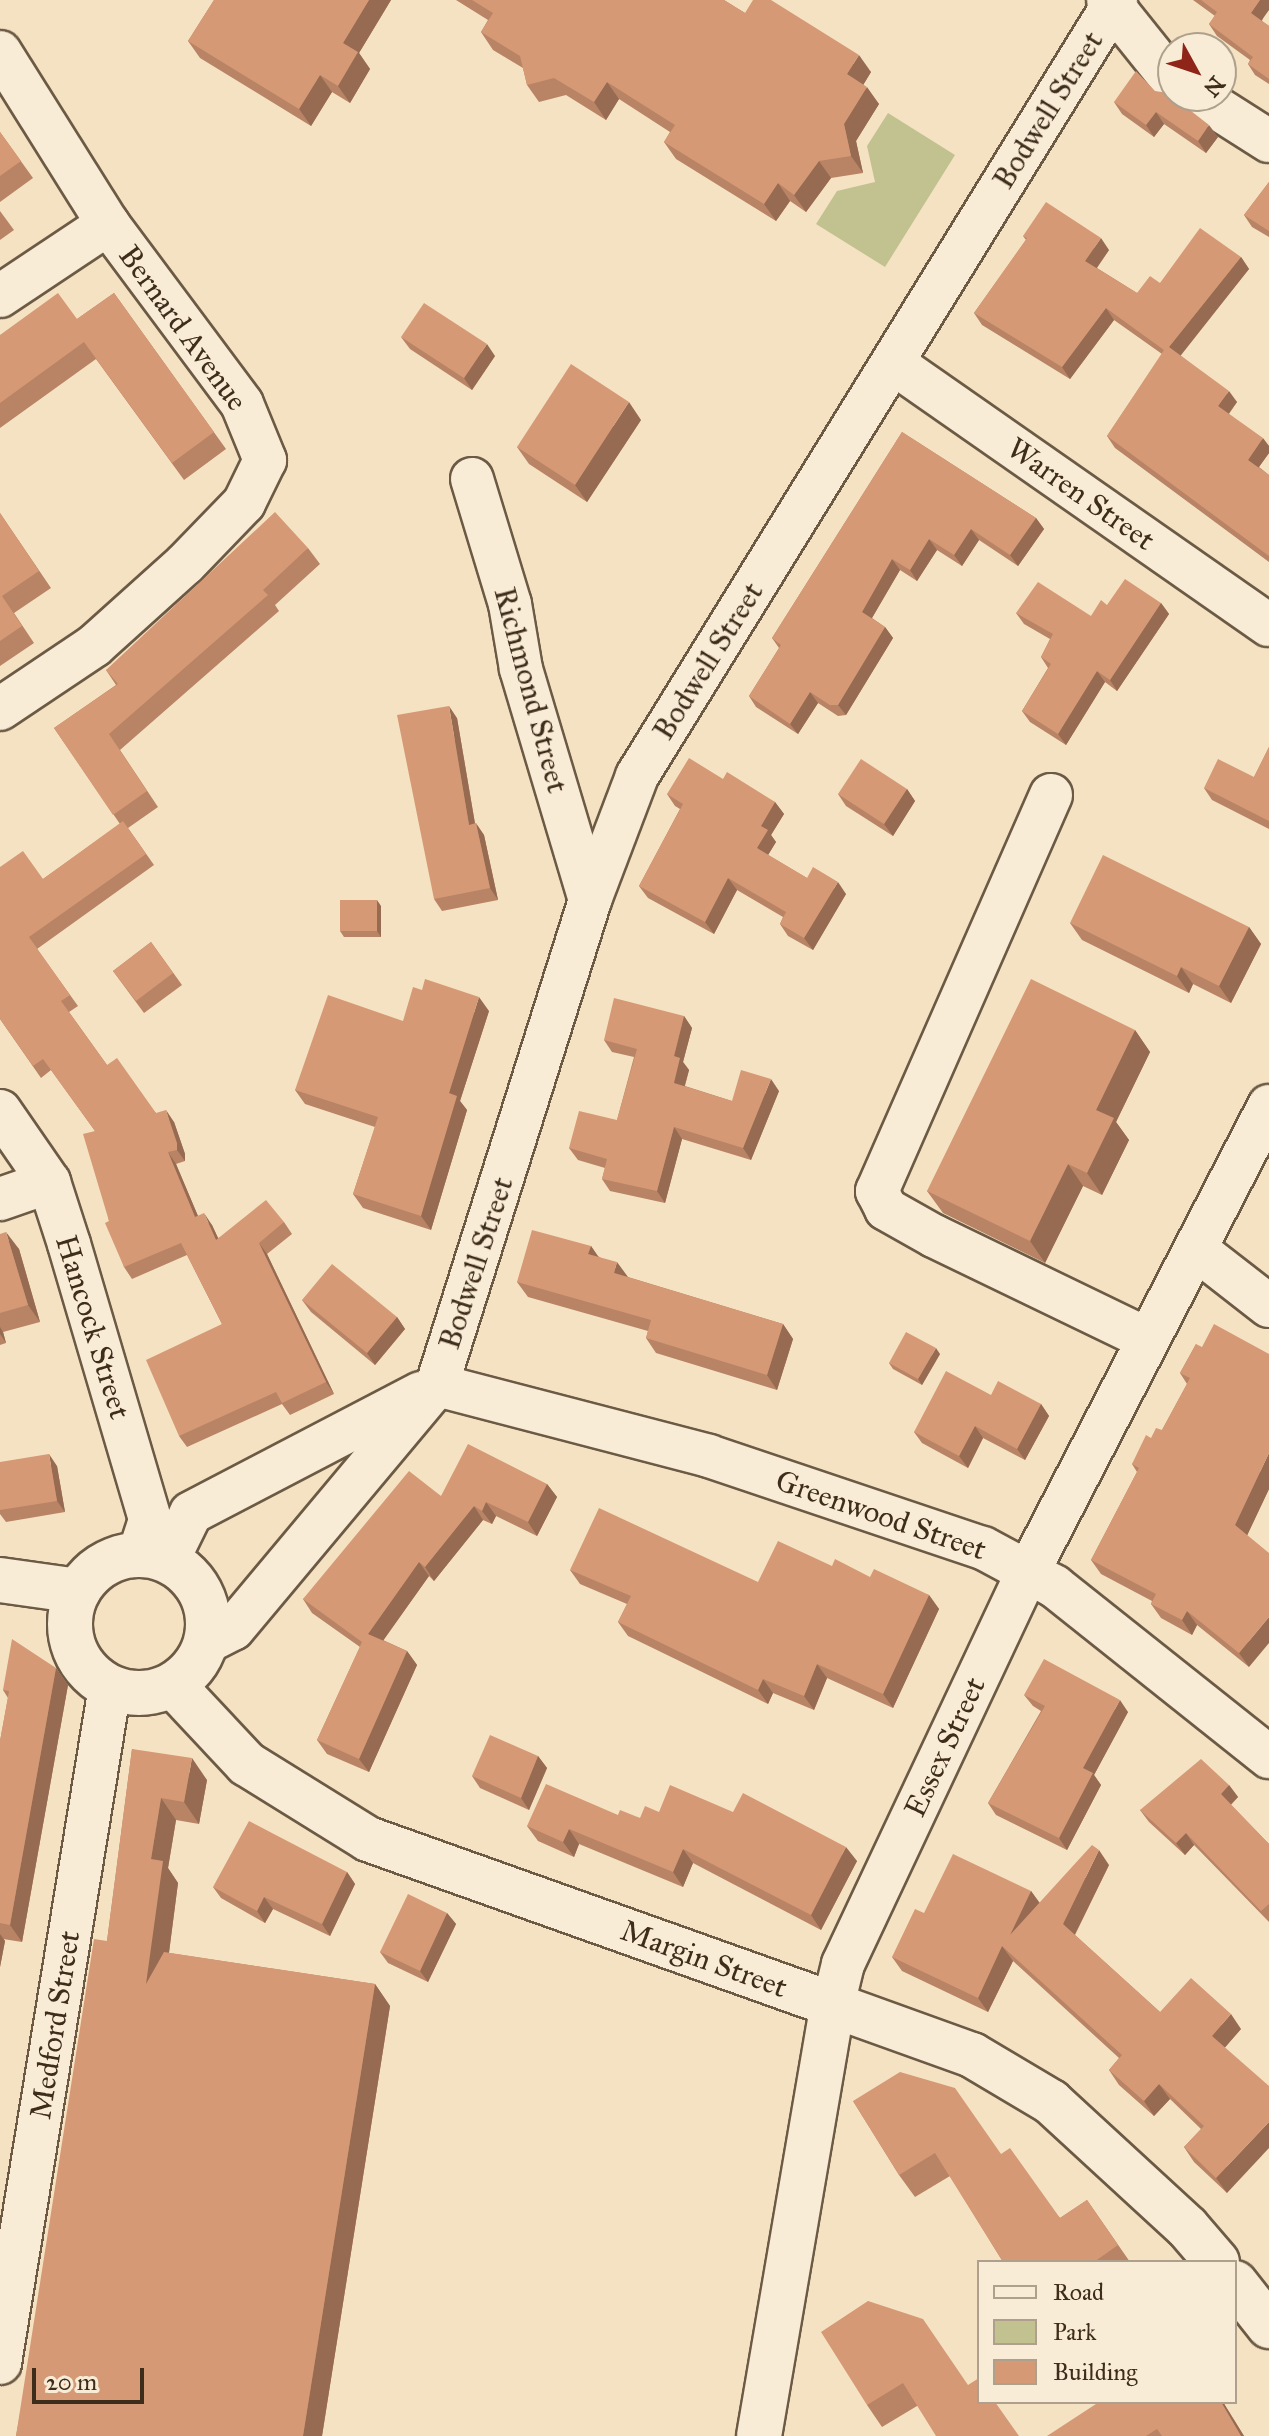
<!DOCTYPE html>
<html>
<head>
<meta charset="utf-8">
<style>
  body { margin:0 }
  #map { position:relative; width:1269px; height:2436px; overflow:hidden; background:#f5e2c2; font-family:"IM FELL Great Primer",serif }
  div>[style] { position:absolute }
  .green>* { inset:0; background:#c1c28f }
  .roads { filter:drop-shadow(2px 0 #6c5a45) drop-shadow(-2px 0 #6c5a45) drop-shadow(0 2px #6c5a45) drop-shadow(0 -2px #6c5a45) }
  .minor>* { height:42px; margin:-21px; padding:0 21px; transform-origin:21px; border-radius:21px; background:#f8ecd7 }
  .tertiary>* { height:44px; margin:-22px; padding:0 22px; transform-origin:22px; border-radius:22px; background:#f8ecd7 }
  .tertiary>.ring { margin:-22px; padding:0; box-sizing:content-box; background:none; border:44px solid #f8ecd7; border-radius:50% }
  .secondary>* { height:44px; margin:-22px; padding:0 22px; transform-origin:22px; border-radius:22px; background:#f8ecd7 }
  .wall>* { inset:0; background:#b88465 }
  .shaded-wall>* { inset:0; background:#966b52 }
  .building>* { inset:0; background:#d69975 }
  span { translate:-50% -50%; white-space:nowrap; text-align:center; line-height:1.15; -webkit-text-stroke:8px #f8ecd7; paint-order:stroke }
  .street-label { font-size:30px; color:#3f2d1b }
  .legend { position:absolute; left:977px; top:2260px; width:260px; height:144px; box-sizing:border-box; background:#f8ecd7; border:2px solid #aea08c; margin:0; padding:10px 14px; list-style:none; font-size:24px; color:#3f2d1b }
  .legend li { display:flex; align-items:center; gap:16px; height:40px }
  .legend b { width:40px; border:2px solid #aea08c }
  .north { position:absolute; left:1157px; top:32px; width:80px; height:80px; box-sizing:border-box; background:#f8ecd7; border:2px solid #aea08c; border-radius:50%; rotate:130deg; font-size:22px; font-weight:700; line-height:32px; text-align:center; color:#3f2d1b }
  .north::after { content:''; display:block; margin:auto; width:28px; height:36px; background:#8f2418; clip-path:polygon(50% 0,100% 100%,50% 72%,0 100%) }
  .scale { position:absolute; left:32px; top:2368px; width:112px; height:36px; box-sizing:border-box; border:4px solid #3f2d1b; border-top:0; padding-left:10px; font-size:24px; line-height:28px; white-space:nowrap; color:#3f2d1b; -webkit-text-stroke:6px #f8ecd7; paint-order:stroke }
</style>
</head>
<body>
<div id="map">
  <div class="green">
    <i style="clip-path:polygon(888px 113px,955px 155px,885px 267px,816px 224px,837px 191px,875px 182px,867px 146px)"></i>
  </div>
  <div class="roads">
    <div class="minor">
      <i style="left:1108px;top:0;width:104px;rotate:51.3deg"></i>
      <i style="left:0;top:52px;width:203px;rotate:57.9deg"></i>
      <i style="left:108px;top:224px;width:224px;rotate:53.3deg"></i>
      <i style="left:242px;top:404px;width:61px;rotate:67.7deg"></i>
      <i style="left:265px;top:460px;width:48px;rotate:116deg"></i>
      <i style="left:244px;top:503px;width:85px;rotate:134deg"></i>
      <i style="left:185px;top:564px;width:122px;rotate:138deg"></i>
      <i style="left:94px;top:646px;width:113px;rotate:146.2deg"></i>
      <i style="left:1198px;top:96px;width:84px;rotate:32.4deg"></i>
      <i style="left:0;top:296px;width:130px;rotate:-33.7deg"></i>
      <i style="left:893px;top:363px;width:458px;rotate:34.9deg"></i>
      <i style="left:472px;top:479px;width:131px;rotate:73.1deg"></i>
      <i style="left:510px;top:604px;width:66px;rotate:80.4deg"></i>
      <i style="left:521px;top:669px;width:241px;rotate:73.4deg"></i>
      <i style="left:1051px;top:795px;width:433px;rotate:113.7deg"></i>
      <i style="left:877px;top:1191px;width:20px;rotate:63deg"></i>
      <i style="left:886px;top:1209px;width:55px;rotate:29.4deg"></i>
      <i style="left:934px;top:1236px;width:237px;rotate:25.8deg"></i>
      <i style="left:0;top:1111px;width:86px;rotate:55.4deg"></i>
      <i style="left:49px;top:1182px;width:65px;rotate:72.1deg"></i>
      <i style="left:69px;top:1244px;width:288px;rotate:73.6deg"></i>
      <i style="left:150px;top:1520px;width:36px;rotate:108deg"></i>
      <i style="left:0;top:1199px;width:52px;rotate:-19.1deg"></i>
      <i style="left:1197px;top:1250px;width:91px;rotate:37.9deg"></i>
      <i style="left:437px;top:1385px;width:281px;rotate:14.6deg"></i>
      <i style="left:709px;top:1456px;width:289px;rotate:18.6deg"></i>
      <i style="left:983px;top:1548px;width:81px;rotate:28.2deg"></i>
      <i style="left:1054px;top:1586px;width:275px;rotate:38.5deg"></i>
      <i style="left:168px;top:1560px;width:52px;rotate:-63.9deg"></i>
      <i style="left:191px;top:1513px;width:259px;rotate:-27.6deg"></i>
      <i style="left:207px;top:1642px;width:29px;rotate:-27deg"></i>
      <i style="left:233px;top:1629px;width:318px;rotate:-50.1deg"></i>
      <i style="left:437px;top:1385px;width:509px;rotate:-72.49deg"></i>
      <i style="left:590px;top:900px;width:133px;rotate:-69.2deg"></i>
      <i style="left:637px;top:776px;width:912px;rotate:-58.31deg"></i>
      <i style="left:833px;top:2005px;width:42px;rotate:-76.3deg"></i>
      <i style="left:843px;top:1964px;width:422px;rotate:-64.8deg"></i>
      <i style="left:1023px;top:1582px;width:536px;rotate:-62.67deg"></i>
      <i style="left:0;top:2363px;width:685px;rotate:-80.76deg"></i>
    </div>
    <div class="tertiary">
      <i class="ring" style="left:70px;top:1555px;width:94px;height:94px"></i>
      <i style="left:0;top:1580px;width:79px;rotate:8deg"></i>
      <i style="left:173px;top:1685px;width:108px;rotate:46.9deg"></i>
      <i style="left:247px;top:1764px;width:142px;rotate:31.8deg"></i>
      <i style="left:368px;top:1839px;width:494px;rotate:19.6deg"></i>
    </div>
    <div class="secondary">
      <i style="left:1235px;top:2283px;width:55px;rotate:51.7deg"></i>
      <i style="left:759px;top:2436px;width:437px;rotate:-80.3deg"></i>
      <i style="left:833px;top:2005px;width:148px;rotate:19.8deg"></i>
      <i style="left:972px;top:2055px;width:92px;rotate:30.7deg"></i>
      <i style="left:1051px;top:2102px;width:185px;rotate:42.6deg"></i>
      <i style="left:1187px;top:2227px;width:46px;rotate:49.4deg"></i>
    </div>
  </div>
  <div class="wall">
    <i style="clip-path:polygon(214px 0,391px 0,359px 53px,370px 69px,350px 103px,332px 92px,311px 126px,200px 58px,188px 41px)"></i>
    <i style="clip-path:polygon(456px 0,724px 0,745px 13px,871px 72px,863px 85px,879px 104px,856px 141px,863px 173px,831px 178px,806px 212px,790px 201px,776px 221px,676px 159px,664px 142px,670px 132px,619px 99px,606px 120px,566px 95px,539px 102px,527px 85px,523px 68px,493px 50px,481px 32px,488px 20px)"></i>
    <i style="clip-path:polygon(1193px 0,1269px 0,1262px 21px,1269px 26px,1269px 84px,1255px 75px,1248px 64px,1250px 60px,1217px 36px,1209px 24px,1215px 16px)"></i>
    <i style="clip-path:polygon(1155px 91px,1218px 137px,1206px 153px,1164px 124px,1154px 137px,1122px 114px,1114px 102px)"></i>
    <i style="clip-path:polygon(0 132px,33px 178px,0 202px)"></i>
    <i style="clip-path:polygon(1269px 182px,1269px 237px,1252px 227px,1244px 215px)"></i>
    <i style="clip-path:polygon(0 211px,14px 230px,0 240px)"></i>
    <i style="clip-path:polygon(1023px 236px,1109px 250px,1097px 268px,1137px 293px,1160px 283px,1241px 257px,1249px 269px,1180px 355px,1237px 402px,1229px 414px,1269px 446px,1269px 453px,1259px 467px,1269px 475px,1269px 562px,1115px 448px,1107px 436px,1162px 354px,1114px 320px,1070px 379px,982px 325px,974px 313px,1026px 240px)"></i>
    <i style="clip-path:polygon(114px 293px,226px 449px,184px 480px,96px 359px,0 428px,0 335px,77px 319px)"></i>
    <i style="clip-path:polygon(401px 337px,495px 356px,472px 390px,410px 349px)"></i>
    <i style="clip-path:polygon(641px 420px,587px 502px,529px 464px,517px 447px)"></i>
    <i style="clip-path:polygon(902px 432px,1036px 518px,1044px 529px,1018px 566px,979px 540px,962px 566px,937px 550px,917px 581px,900px 570px,872px 618px,885px 627px,893px 638px,846px 715px,838px 716px,818px 703px,798px 734px,756px 707px,749px 696px,779px 648px,772px 638px)"></i>
    <i style="clip-path:polygon(0 513px,51px 588px,14px 613px,34px 643px,0 666px)"></i>
    <i style="clip-path:polygon(308px 548px,320px 564px,275px 605px,279px 611px,120px 750px,158px 807px,128px 828px,154px 865px,37px 949px,78px 1006px,69px 1012px,107px 1065px,156px 1113px,174px 1122px,185px 1154px,185px 1161px,176px 1164px,198px 1216px,212px 1225px,218px 1238px,284px 1222px,292px 1234px,267px 1254px,334px 1394px,290px 1415px,282px 1404px,187px 1447px,179px 1436px,222px 1324px,187px 1255px,132px 1279px,124px 1267px,109px 1221px,95px 1131px,51px 1070px,41px 1078px,0 1019px,43px 879px,120px 824px,54px 728px,116px 685px,106px 670px)"></i>
    <i style="clip-path:polygon(1161px 603px,1169px 614px,1117px 691px,1105px 682px,1066px 745px,1030px 722px,1022px 711px,1048px 668px,1041px 657px,1050px 639px,1024px 624px,1016px 613px,1091px 616px,1107px 605px)"></i>
    <i style="clip-path:polygon(457px 718px,475px 823px,484px 835px,498px 900px,442px 911px,434px 899px)"></i>
    <i style="clip-path:polygon(1269px 747px,1269px 829px,1212px 800px,1204px 788px,1254px 777px)"></i>
    <i style="clip-path:polygon(723px 779px,775px 802px,784px 814px,771px 835px,776px 842px,768px 855px,807px 878px,846px 894px,813px 950px,788px 936px,780px 924px,783px 917px,737px 890px,714px 934px,648px 898px,639px 886px,680px 809px,675px 806px,667px 794px)"></i>
    <i style="clip-path:polygon(907px 789px,915px 801px,893px 836px,846px 806px,838px 794px)"></i>
    <i style="clip-path:polygon(381px 906px,381px 937px,344px 937px,340px 931px)"></i>
    <i style="clip-path:polygon(1070px 923px,1249px 927px,1261px 944px,1231px 1003px,1193px 984px,1189px 993px,1082px 940px)"></i>
    <i style="clip-path:polygon(151px 942px,182px 985px,144px 1013px,113px 971px)"></i>
    <i style="clip-path:polygon(489px 1011px,460px 1101px,467px 1110px,431px 1230px,363px 1208px,353px 1194px,375px 1127px,305px 1104px,295px 1090px,403px 1021px)"></i>
    <i style="clip-path:polygon(684px 1016px,692px 1028px,683px 1062px,689px 1070px,685px 1086px,732px 1101px,779px 1091px,751px 1160px,682px 1139px,665px 1203px,610px 1191px,602px 1179px,605px 1168px,578px 1160px,569px 1148px,617px 1120px,634px 1057px,612px 1052px,604px 1040px)"></i>
    <i style="clip-path:polygon(1135px 1030px,1150px 1052px,1116px 1122px,1129px 1140px,1102px 1195px,1083px 1186px,1045px 1263px,943px 1213px,927px 1191px)"></i>
    <i style="clip-path:polygon(0 1234px,19px 1249px,40px 1322px,3px 1332px,6px 1343px,0 1345px)"></i>
    <i style="clip-path:polygon(591px 1246px,598px 1256px,628px 1277px,783px 1324px,793px 1339px,777px 1390px,656px 1353px,646px 1338px,648px 1331px,528px 1297px,517px 1282px)"></i>
    <i style="clip-path:polygon(302px 1300px,397px 1317px,405px 1329px,375px 1365px,311px 1312px)"></i>
    <i style="clip-path:polygon(1196px 1344px,1269px 1489px,1247px 1535px,1249px 1667px,1197px 1625px,1192px 1635px,1161px 1618px,1151px 1604px,1152px 1601px,1101px 1574px,1091px 1560px,1137px 1472px,1132px 1464px,1162px 1430px,1187px 1384px,1180px 1373px)"></i>
    <i style="clip-path:polygon(940px 1354px,922px 1385px,893px 1369px,889px 1363px)"></i>
    <i style="clip-path:polygon(991px 1395px,1041px 1404px,1049px 1416px,1025px 1460px,983px 1438px,968px 1468px,922px 1443px,914px 1432px)"></i>
    <i style="clip-path:polygon(0 1462px,57px 1466px,65px 1512px,6px 1522px,0 1514px)"></i>
    <i style="clip-path:polygon(547px 1484px,557px 1497px,537px 1536px,496px 1516px,492px 1524px,483px 1520px,434px 1581px,429px 1576px,383px 1640px,407px 1651px,417px 1665px,369px 1772px,327px 1754px,317px 1740px,360px 1647px,312px 1613px,303px 1599px,441px 1496px)"></i>
    <i style="clip-path:polygon(832px 1566px,929px 1595px,939px 1609px,893px 1708px,827px 1678px,814px 1710px,773px 1693px,768px 1704px,628px 1636px,618px 1622px,627px 1604px,580px 1584px,570px 1570px,758px 1582px)"></i>
    <i style="clip-path:polygon(56px 1668px,68px 1685px,22px 1942px,3px 1939px,5px 1941px,0 1967px,0 1741px,8px 1698px,3px 1690px)"></i>
    <i style="clip-path:polygon(1024px 1695px,1128px 1712px,1094px 1775px,1101px 1785px,1067px 1850px,996px 1815px,988px 1803px,1041px 1711px,1033px 1706px)"></i>
    <i style="clip-path:polygon(132px 1749px,207px 1780px,199px 1824px,176px 1820px,168px 1868px,178px 1883px,169px 1953px,375px 1984px,390px 2006px,322px 2436px,16px 2436px,107px 1941px)"></i>
    <i style="clip-path:polygon(538px 1756px,547px 1768px,529px 1810px,480px 1788px,472px 1776px)"></i>
    <i style="clip-path:polygon(1229px 1785px,1238px 1797px,1231px 1805px,1269px 1844px,1269px 1922px,1194px 1845px,1185px 1855px,1149px 1822px,1140px 1810px)"></i>
    <i style="clip-path:polygon(659px 1812px,733px 1812px,857px 1861px,821px 1930px,693px 1863px,683px 1887px,579px 1844px,574px 1857px,538px 1841px,527px 1826px,618px 1815px,640px 1818px)"></i>
    <i style="clip-path:polygon(1109px 1865px,1075px 1935px,1160px 2012px,1241px 2029px,1225px 2047px,1227px 2193px,1194px 2162px,1184px 2147px,1201px 2129px,1170px 2099px,1154px 2116px,1119px 2085px,1109px 2070px,1119px 2058px,1013px 1961px,988px 2012px,902px 1971px,892px 1957px,1031px 1891px,1039px 1903px)"></i>
    <i style="clip-path:polygon(347px 1872px,355px 1884px,330px 1936px,273px 1909px,265px 1923px,221px 1898px,213px 1887px)"></i>
    <i style="clip-path:polygon(447px 1913px,456px 1924px,428px 1982px,388px 1963px,380px 1952px)"></i>
    <i style="clip-path:polygon(853px 2101px,1001px 2154px,1060px 2218px,1087px 2200px,1130px 2262px,1003px 2262px,950px 2176px,915px 2197px,899px 2175px)"></i>
    <i style="clip-path:polygon(868px 2301px,979px 2402px,917px 2406px,882px 2427px,867px 2405px)"></i>
    <i style="clip-path:polygon(1223px 2402px,1244px 2436px,1047px 2436px)"></i>
  </div>
  <div class="shaded-wall">
    <i style="clip-path:polygon(369px 0,391px 0,359px 53px,370px 69px,350px 103px,338px 86px,343px 43px)"></i>
    <i style="clip-path:polygon(1260px 0,1269px 0,1269px 10px,1259px 24px,1251px 13px)"></i>
    <i style="clip-path:polygon(859px 55px,871px 72px,859px 92px,847px 74px)"></i>
    <i style="clip-path:polygon(320px 75px,332px 92px,311px 126px,299px 109px)"></i>
    <i style="clip-path:polygon(607px 82px,619px 99px,606px 120px,594px 102px)"></i>
    <i style="clip-path:polygon(867px 87px,879px 104px,856px 141px,863px 173px,851px 156px,844px 124px)"></i>
    <i style="clip-path:polygon(1156px 112px,1164px 124px,1154px 137px,1146px 125px)"></i>
    <i style="clip-path:polygon(1209px 125px,1218px 137px,1206px 153px,1198px 141px)"></i>
    <i style="clip-path:polygon(819px 161px,831px 178px,806px 212px,794px 195px)"></i>
    <i style="clip-path:polygon(778px 183px,790px 201px,776px 221px,764px 204px)"></i>
    <i style="clip-path:polygon(1101px 238px,1109px 250px,1093px 273px,1085px 261px)"></i>
    <i style="clip-path:polygon(1241px 257px,1249px 269px,1178px 359px,1169px 347px)"></i>
    <i style="clip-path:polygon(1106px 308px,1114px 320px,1070px 379px,1062px 367px)"></i>
    <i style="clip-path:polygon(487px 344px,495px 356px,472px 390px,464px 378px)"></i>
    <i style="clip-path:polygon(1229px 391px,1237px 402px,1226px 417px,1218px 406px)"></i>
    <i style="clip-path:polygon(629px 402px,641px 420px,587px 502px,575px 485px)"></i>
    <i style="clip-path:polygon(1263px 438px,1269px 446px,1269px 453px,1256px 471px,1248px 460px)"></i>
    <i style="clip-path:polygon(1036px 518px,1044px 529px,1018px 566px,1010px 555px)"></i>
    <i style="clip-path:polygon(971px 529px,979px 540px,962px 566px,954px 555px)"></i>
    <i style="clip-path:polygon(929px 539px,937px 550px,917px 581px,910px 570px)"></i>
    <i style="clip-path:polygon(892px 559px,900px 570px,869px 623px,862px 612px)"></i>
    <i style="clip-path:polygon(1161px 603px,1169px 614px,1117px 691px,1110px 680px)"></i>
    <i style="clip-path:polygon(885px 627px,893px 638px,846px 715px,838px 705px)"></i>
    <i style="clip-path:polygon(1097px 671px,1105px 682px,1066px 745px,1058px 734px)"></i>
    <i style="clip-path:polygon(810px 692px,818px 703px,798px 734px,790px 724px)"></i>
    <i style="clip-path:polygon(449px 706px,457px 718px,477px 836px,469px 825px)"></i>
    <i style="clip-path:polygon(907px 789px,915px 801px,893px 836px,884px 824px)"></i>
    <i style="clip-path:polygon(775px 802px,784px 814px,771px 835px,776px 842px,765px 860px,757px 848px,761px 826px)"></i>
    <i style="clip-path:polygon(476px 823px,484px 835px,498px 900px,490px 888px)"></i>
    <i style="clip-path:polygon(728px 878px,737px 890px,714px 934px,705px 922px)"></i>
    <i style="clip-path:polygon(838px 882px,846px 894px,813px 950px,804px 938px)"></i>
    <i style="clip-path:polygon(377px 900px,381px 906px,381px 937px,377px 931px)"></i>
    <i style="clip-path:polygon(1249px 927px,1261px 944px,1231px 1003px,1219px 986px)"></i>
    <i style="clip-path:polygon(1181px 967px,1193px 984px,1189px 993px,1177px 976px)"></i>
    <i style="clip-path:polygon(479px 997px,489px 1011px,460px 1101px,467px 1110px,431px 1230px,421px 1216px,449px 1093px)"></i>
    <i style="clip-path:polygon(684px 1016px,692px 1028px,683px 1062px,689px 1070px,682px 1095px,674px 1083px,674px 1056px)"></i>
    <i style="clip-path:polygon(1135px 1030px,1150px 1052px,1116px 1122px,1129px 1140px,1102px 1195px,1087px 1173px,1096px 1110px)"></i>
    <i style="clip-path:polygon(771px 1079px,779px 1091px,751px 1160px,743px 1148px)"></i>
    <i style="clip-path:polygon(166px 1110px,174px 1122px,185px 1154px,185px 1161px,177px 1150px)"></i>
    <i style="clip-path:polygon(674px 1127px,682px 1139px,665px 1203px,657px 1191px)"></i>
    <i style="clip-path:polygon(168px 1152px,176px 1164px,203px 1228px,195px 1217px)"></i>
    <i style="clip-path:polygon(1068px 1164px,1083px 1186px,1045px 1263px,1030px 1241px)"></i>
    <i style="clip-path:polygon(204px 1213px,212px 1225px,224px 1251px,216px 1240px)"></i>
    <i style="clip-path:polygon(6px 1232px,19px 1249px,40px 1322px,28px 1305px)"></i>
    <i style="clip-path:polygon(259px 1243px,267px 1254px,334px 1394px,326px 1382px)"></i>
    <i style="clip-path:polygon(591px 1246px,601px 1261px,588px 1254px)"></i>
    <i style="clip-path:polygon(617px 1262px,628px 1277px,614px 1273px)"></i>
    <i style="clip-path:polygon(397px 1317px,405px 1329px,375px 1365px,367px 1353px)"></i>
    <i style="clip-path:polygon(783px 1324px,793px 1339px,777px 1390px,767px 1375px)"></i>
    <i style="clip-path:polygon(0 1327px,3px 1332px,6px 1343px,0 1334px)"></i>
    <i style="clip-path:polygon(936px 1348px,940px 1354px,922px 1385px,918px 1379px)"></i>
    <i style="clip-path:polygon(1041px 1404px,1049px 1416px,1025px 1460px,1017px 1449px)"></i>
    <i style="clip-path:polygon(975px 1426px,983px 1438px,968px 1468px,959px 1456px)"></i>
    <i style="clip-path:polygon(1269px 1453px,1269px 1489px,1245px 1540px,1235px 1525px)"></i>
    <i style="clip-path:polygon(49px 1454px,57px 1466px,65px 1512px,57px 1501px)"></i>
    <i style="clip-path:polygon(547px 1484px,557px 1497px,537px 1536px,528px 1522px)"></i>
    <i style="clip-path:polygon(486px 1502px,496px 1516px,492px 1524px,482px 1511px)"></i>
    <i style="clip-path:polygon(474px 1506px,483px 1520px,434px 1581px,425px 1567px)"></i>
    <i style="clip-path:polygon(419px 1562px,429px 1576px,378px 1648px,368px 1634px)"></i>
    <i style="clip-path:polygon(929px 1595px,939px 1609px,893px 1708px,883px 1694px)"></i>
    <i style="clip-path:polygon(1187px 1611px,1197px 1625px,1192px 1635px,1182px 1620px)"></i>
    <i style="clip-path:polygon(1269px 1617px,1269px 1643px,1249px 1667px,1239px 1653px)"></i>
    <i style="clip-path:polygon(407px 1651px,417px 1665px,369px 1772px,359px 1759px)"></i>
    <i style="clip-path:polygon(817px 1664px,827px 1678px,814px 1710px,804px 1696px)"></i>
    <i style="clip-path:polygon(56px 1668px,68px 1685px,22px 1942px,10px 1925px)"></i>
    <i style="clip-path:polygon(763px 1679px,773px 1693px,768px 1704px,758px 1690px)"></i>
    <i style="clip-path:polygon(1120px 1700px,1128px 1712px,1094px 1775px,1101px 1785px,1067px 1850px,1059px 1838px,1083px 1768px)"></i>
    <i style="clip-path:polygon(538px 1756px,547px 1768px,529px 1810px,521px 1798px)"></i>
    <i style="clip-path:polygon(192px 1758px,207px 1780px,199px 1824px,184px 1802px)"></i>
    <i style="clip-path:polygon(1229px 1785px,1238px 1797px,1229px 1806px,1221px 1794px)"></i>
    <i style="clip-path:polygon(161px 1798px,176px 1820px,168px 1868px,178px 1883px,162px 2006px,146px 1984px,151px 1859px)"></i>
    <i style="clip-path:polygon(569px 1829px,579px 1844px,574px 1857px,563px 1842px)"></i>
    <i style="clip-path:polygon(1186px 1833px,1194px 1845px,1185px 1855px,1176px 1843px)"></i>
    <i style="clip-path:polygon(846px 1847px,857px 1861px,821px 1930px,811px 1915px)"></i>
    <i style="clip-path:polygon(683px 1849px,693px 1863px,683px 1887px,673px 1872px)"></i>
    <i style="clip-path:polygon(1099px 1850px,1109px 1865px,1073px 1938px,1063px 1924px)"></i>
    <i style="clip-path:polygon(347px 1872px,355px 1884px,330px 1936px,322px 1924px)"></i>
    <i style="clip-path:polygon(1031px 1891px,1042px 1906px,1010px 1935px)"></i>
    <i style="clip-path:polygon(264px 1897px,273px 1909px,265px 1923px,257px 1911px)"></i>
    <i style="clip-path:polygon(447px 1913px,456px 1924px,428px 1982px,420px 1971px)"></i>
    <i style="clip-path:polygon(0 1934px,5px 1941px,0 1967px)"></i>
    <i style="clip-path:polygon(1002px 1946px,1013px 1961px,988px 2012px,978px 1998px)"></i>
    <i style="clip-path:polygon(375px 1984px,390px 2006px,322px 2436px,303px 2436px)"></i>
    <i style="clip-path:polygon(1231px 2014px,1241px 2029px,1222px 2051px,1212px 2036px)"></i>
    <i style="clip-path:polygon(1159px 2084px,1170px 2099px,1154px 2116px,1144px 2101px)"></i>
    <i style="clip-path:polygon(1269px 2122px,1269px 2148px,1227px 2193px,1216px 2178px)"></i>
    <i style="clip-path:polygon(1221px 2402px,1223px 2402px,1244px 2436px,1241px 2436px)"></i>
  </div>
  <div class="building">
    <i style="clip-path:polygon(214px 0,369px 0,343px 43px,358px 52px,338px 86px,320px 75px,299px 109px,188px 41px)"></i>
    <i style="clip-path:polygon(472px 0,724px 0,745px 13px,753px 0,771px 0,859px 55px,847px 74px,867px 87px,844px 124px,851px 156px,819px 161px,794px 195px,778px 183px,764px 204px,664px 142px,675px 125px,607px 82px,594px 102px,554px 78px,527px 85px,520px 56px,481px 32px,493px 13px)"></i>
    <i style="clip-path:polygon(1201px 0,1260px 0,1251px 13px,1269px 26px,1269px 79px,1248px 64px,1253px 57px,1209px 24px,1217px 12px)"></i>
    <i style="clip-path:polygon(1136px 71px,1155px 91px,1168px 93px,1209px 125px,1198px 141px,1156px 112px,1146px 125px,1114px 102px)"></i>
    <i style="clip-path:polygon(0 132px,21px 161px,0 176px)"></i>
    <i style="clip-path:polygon(1269px 182px,1269px 231px,1244px 215px)"></i>
    <i style="clip-path:polygon(1046px 202px,1101px 238px,1085px 261px,1137px 293px,1150px 276px,1160px 283px,1200px 228px,1241px 257px,1169px 347px,1229px 391px,1218px 406px,1263px 438px,1248px 460px,1269px 475px,1269px 556px,1107px 436px,1164px 350px,1106px 308px,1062px 367px,974px 313px,1027px 238px,1023px 236px)"></i>
    <i style="clip-path:polygon(58px 293px,77px 319px,114px 293px,214px 432px,172px 463px,84px 342px,0 403px,0 335px)"></i>
    <i style="clip-path:polygon(424px 303px,487px 344px,464px 378px,401px 337px)"></i>
    <i style="clip-path:polygon(571px 364px,629px 402px,575px 485px,517px 447px)"></i>
    <i style="clip-path:polygon(902px 432px,1036px 518px,1010px 555px,971px 529px,954px 555px,929px 539px,910px 570px,892px 559px,862px 612px,885px 627px,838px 705px,830px 705px,810px 692px,790px 724px,749px 696px,781px 645px,772px 638px)"></i>
    <i style="clip-path:polygon(275px 512px,308px 548px,263px 590px,268px 595px,109px 734px,147px 791px,113px 815px,54px 728px,118px 684px,106px 670px)"></i>
    <i style="clip-path:polygon(0 513px,39px 571px,2px 596px,22px 626px,0 641px)"></i>
    <i style="clip-path:polygon(1125px 579px,1161px 603px,1110px 680px,1097px 671px,1058px 734px,1022px 711px,1051px 664px,1041px 657px,1053px 634px,1016px 613px,1038px 582px,1091px 616px,1101px 600px,1107px 605px)"></i>
    <i style="clip-path:polygon(449px 706px,469px 825px,476px 823px,490px 888px,434px 899px,397px 715px)"></i>
    <i style="clip-path:polygon(1269px 747px,1269px 821px,1204px 788px,1218px 759px,1254px 777px)"></i>
    <i style="clip-path:polygon(689px 758px,723px 779px,727px 772px,775px 802px,761px 826px,768px 830px,757px 848px,807px 878px,813px 867px,838px 882px,804px 938px,780px 924px,786px 912px,728px 878px,705px 922px,639px 886px,683px 804px,667px 794px)"></i>
    <i style="clip-path:polygon(861px 759px,907px 789px,884px 824px,838px 794px)"></i>
    <i style="clip-path:polygon(123px 821px,146px 854px,29px 937px,70px 995px,61px 1001px,107px 1065px,117px 1058px,156px 1113px,166px 1110px,177px 1143px,177px 1150px,168px 1152px,195px 1217px,204px 1213px,216px 1240px,266px 1200px,284px 1222px,259px 1243px,326px 1382px,282px 1403px,276px 1392px,179px 1436px,146px 1360px,222px 1324px,181px 1243px,124px 1267px,105px 1223px,109px 1221px,83px 1134px,95px 1131px,43px 1059px,33px 1066px,0 1019px,0 867px,23px 851px,43px 879px)"></i>
    <i style="clip-path:polygon(1103px 855px,1249px 927px,1219px 986px,1181px 967px,1177px 976px,1070px 923px)"></i>
    <i style="clip-path:polygon(340px 900px,377px 900px,377px 931px,340px 931px)"></i>
    <i style="clip-path:polygon(151px 942px,173px 973px,136px 1001px,113px 971px)"></i>
    <i style="clip-path:polygon(425px 979px,479px 997px,449px 1093px,457px 1096px,421px 1216px,353px 1194px,378px 1117px,295px 1090px,328px 995px,403px 1021px,413px 987px,422px 990px)"></i>
    <i style="clip-path:polygon(1031px 979px,1135px 1030px,1096px 1110px,1114px 1118px,1087px 1173px,1068px 1164px,1030px 1241px,927px 1191px)"></i>
    <i style="clip-path:polygon(614px 998px,684px 1016px,674px 1056px,680px 1058px,674px 1083px,732px 1101px,741px 1070px,771px 1079px,743px 1148px,674px 1127px,657px 1191px,602px 1179px,607px 1159px,569px 1148px,579px 1111px,617px 1120px,637px 1049px,604px 1040px)"></i>
    <i style="clip-path:polygon(532px 1230px,591px 1246px,588px 1254px,617px 1262px,614px 1273px,783px 1324px,767px 1375px,646px 1338px,651px 1320px,517px 1282px)"></i>
    <i style="clip-path:polygon(6px 1232px,28px 1305px,0 1313px,0 1234px)"></i>
    <i style="clip-path:polygon(332px 1264px,397px 1317px,367px 1353px,302px 1300px)"></i>
    <i style="clip-path:polygon(1214px 1324px,1269px 1354px,1269px 1453px,1235px 1525px,1269px 1553px,1269px 1617px,1239px 1653px,1187px 1611px,1182px 1620px,1151px 1604px,1156px 1594px,1091px 1560px,1139px 1468px,1132px 1464px,1146px 1435px,1151px 1438px,1156px 1428px,1162px 1430px,1190px 1378px,1180px 1373px,1196px 1344px,1202px 1347px)"></i>
    <i style="clip-path:polygon(906px 1332px,936px 1348px,918px 1379px,889px 1363px)"></i>
    <i style="clip-path:polygon(946px 1371px,991px 1395px,998px 1381px,1041px 1404px,1017px 1449px,975px 1426px,959px 1456px,914px 1432px)"></i>
    <i style="clip-path:polygon(468px 1444px,547px 1484px,528px 1522px,486px 1502px,482px 1511px,474px 1506px,425px 1567px,419px 1562px,368px 1634px,407px 1651px,359px 1759px,317px 1740px,362px 1642px,303px 1599px,409px 1471px,441px 1496px)"></i>
    <i style="clip-path:polygon(49px 1454px,57px 1501px,0 1510px,0 1462px)"></i>
    <i style="clip-path:polygon(599px 1508px,758px 1582px,778px 1541px,832px 1566px,835px 1559px,870px 1577px,874px 1569px,929px 1595px,883px 1694px,817px 1664px,804px 1696px,763px 1679px,758px 1690px,618px 1622px,631px 1596px,570px 1570px)"></i>
    <i style="clip-path:polygon(12px 1639px,56px 1668px,10px 1925px,0 1923px,0 1741px,9px 1691px,3px 1690px)"></i>
    <i style="clip-path:polygon(1044px 1659px,1120px 1700px,1083px 1768px,1093px 1773px,1059px 1838px,988px 1803px,1045px 1706px,1024px 1695px)"></i>
    <i style="clip-path:polygon(490px 1735px,538px 1756px,521px 1798px,472px 1776px)"></i>
    <i style="clip-path:polygon(132px 1749px,192px 1758px,184px 1802px,161px 1798px,151px 1859px,163px 1861px,146px 1984px,164px 1952px,375px 1984px,303px 2436px,16px 2436px,94px 1939px,107px 1941px)"></i>
    <i style="clip-path:polygon(1201px 1759px,1229px 1785px,1221px 1794px,1269px 1844px,1269px 1904px,1261px 1911px,1186px 1833px,1176px 1843px,1140px 1810px)"></i>
    <i style="clip-path:polygon(546px 1784px,618px 1815px,620px 1810px,640px 1818px,645px 1806px,659px 1812px,670px 1785px,733px 1812px,743px 1793px,846px 1847px,811px 1915px,683px 1849px,673px 1872px,569px 1829px,563px 1842px,527px 1826px)"></i>
    <i style="clip-path:polygon(249px 1821px,347px 1872px,322px 1924px,264px 1897px,257px 1911px,213px 1887px)"></i>
    <i style="clip-path:polygon(1092px 1845px,1099px 1850px,1063px 1924px,1160px 2012px,1191px 1978px,1231px 2014px,1212px 2036px,1269px 2086px,1269px 2122px,1216px 2178px,1184px 2147px,1204px 2126px,1159px 2084px,1144px 2101px,1109px 2070px,1122px 2055px,1002px 1946px,978px 1998px,892px 1957px,915px 1909px,924px 1913px,953px 1854px,1031px 1891px,1010px 1935px)"></i>
    <i style="clip-path:polygon(408px 1894px,447px 1913px,420px 1971px,380px 1952px)"></i>
    <i style="clip-path:polygon(900px 2072px,955px 2088px,1001px 2154px,1010px 2148px,1060px 2218px,1087px 2200px,1118px 2245px,1094px 2262px,1003px 2262px,935px 2153px,899px 2175px,853px 2101px)"></i>
    <i style="clip-path:polygon(868px 2301px,923px 2319px,968px 2385px,979px 2378px,979px 2402px,995px 2402px,1019px 2436px,936px 2436px,903px 2383px,867px 2405px,821px 2332px)"></i>
    <i style="clip-path:polygon(1099px 2402px,1221px 2402px,1241px 2436px,1162px 2436px,1157px 2429px,1146px 2436px,1047px 2436px)"></i>
  </div>
  <div class="street-label">
    <span style="left:1048px;top:110px;rotate:-58deg">Bodwell Street</span>
    <span style="left:183px;top:328px;rotate:54deg">Bernard Avenue</span>
    <span style="left:1081px;top:494px;rotate:35deg">Warren Street</span>
    <span style="left:708px;top:661px;rotate:-58deg">Bodwell Street</span>
    <span style="left:531px;top:690px;rotate:75deg">Richmond Street</span>
    <span style="left:476px;top:1263px;rotate:-72deg">Bodwell Street</span>
    <span style="left:93px;top:1327px;rotate:73deg">Hancock Street</span>
    <span style="left:881px;top:1515px;rotate:19deg">Greenwood Street</span>
    <span style="left:945px;top:1747px;rotate:-65deg">Essex Street</span>
    <span style="left:704px;top:1959px;rotate:20deg">Margin Street</span>
    <span style="left:55px;top:2025px;rotate:-81deg">Medford Street</span>
  </div>
  <ul class="legend">
  <li><b style="height:10px;background:#f8ecd7"></b>Road</li>
  <li><b style="height:22px;background:#c1c28f"></b>Park</li>
  <li><b style="height:22px;background:#d69975"></b>Building</li>
  </ul>
  <div class="north">N</div>
  <div class="scale">20 m</div>
</div>
</body>
</html>
